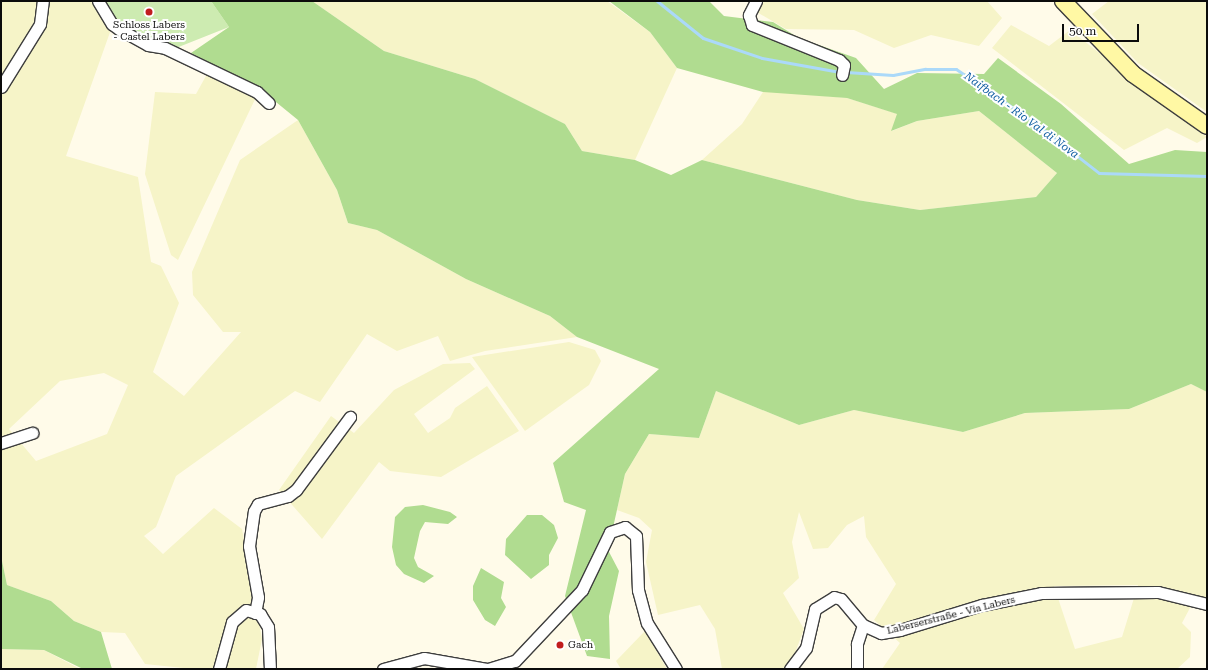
<!DOCTYPE html>
<html>
<head>
<meta charset="utf-8">
<style>
  body { margin:0 }
  #map { position:relative; width:1208px; height:670px; overflow:hidden; background:#fffbe9; font-family:"Roboto Serif",serif }
  div>[style] { position:absolute }
  .farmland>* { inset:0; background:#f6f4c8 }
  .green>* { inset:0; background:#cdebb1 }
  .forest>* { inset:0; background:#b0dc90 }
  .stream>* { height:3px; margin:-1.5px; padding:0 1.5px; transform-origin:1.5px; border-radius:1.5px; background:#abd9f9 }
  .roads { filter:drop-shadow(1px 0 #3e3e3e) drop-shadow(-1px 0 #3e3e3e) drop-shadow(0 1px #3e3e3e) drop-shadow(0 -1px #3e3e3e) }
  .minor>* { height:11px; margin:-5.5px; padding:0 5.5px; transform-origin:5.5px; border-radius:5.5px; background:#fff }
  .secondary>* { height:16px; margin:-8px; padding:0 8px; transform-origin:8px; border-radius:8px; background:#fff8a4 }
  .dots>* { width:11px; height:11px; translate:-50% -50%; box-sizing:border-box; border:2px solid #fff; border-radius:50% }
  span { translate:-50% -50%; white-space:nowrap; text-align:center; line-height:1.15; -webkit-text-stroke:4px #fff; paint-order:stroke }
  .poi-label { font-size:10px; color:#0b0b0b }
  .left { translate:0 -50%; text-align:left }
  .street-label { font-size:10px; color:#0b0b0b }
  .water-label { font-size:11px; color:#0f5da2; font-style:italic }
  .frame { position:absolute; inset:0; border:2px solid #0b0b0b; pointer-events:none }
  .scale { position:absolute; left:1062px; top:24px; width:77px; height:18px; box-sizing:border-box; border:2px solid #0b0b0b; border-top:0; padding-left:5px; font-size:12px; line-height:14px; white-space:nowrap; color:#0b0b0b; -webkit-text-stroke:3px #fff; paint-order:stroke }
</style>
</head>
<body>
<div id="map">
  <div class="farmland">
    <i style="clip-path:polygon(1px 1px,39px 1px,40px 14px,1px 81px)"></i>
    <i style="clip-path:polygon(evenodd,46px 1px,94px 1px,114px 21px,66px 156px,138px 177px,151px 262px,161px 266px,179px 303px,153px 372px,184px 396px,241px 332px,223px 332px,193px 295px,192px 272px,240px 160px,298px 120px,337px 190px,348px 223px,377px 230px,466px 279px,550px 316px,577px 337px,485px 351px,450px 361px,438px 336px,397px 351px,367px 334px,320px 402px,295px 391px,176px 476px,156px 527px,144px 536px,163px 554px,214px 508px,242px 529px,262px 639px,256px 669px,193px 669px,145px 664px,125px 633px,101px 632px,74px 621px,51px 601px,7px 585px,1px 556px,1px 88px,7px 85px,33px 46px,44px 18px,46px 1px,104px 373px,128px 385px,107px 434px,36px 461px,9px 429px,60px 381px,104px 373px)"></i>
    <i style="clip-path:polygon(312px 1px,607px 1px,650px 32px,677px 68px,635px 160px,582px 151px,565px 124px,475px 79px,384px 51px)"></i>
    <i style="clip-path:polygon(760px 1px,987px 1px,1002px 18px,979px 46px,931px 35px,894px 48px,854px 30px,786px 29px,755px 11px)"></i>
    <i style="clip-path:polygon(1109px 1px,1207px 1px,1207px 112px,1138px 63px,1092px 14px)"></i>
    <i style="clip-path:polygon(1011px 25px,1049px 46px,1070px 30px,1207px 137px,1197px 143px,1167px 128px,1124px 150px,992px 48px)"></i>
    <i style="clip-path:polygon(212px 65px,260px 89px,178px 260px,171px 255px,145px 174px,155px 92px,196px 94px)"></i>
    <i style="clip-path:polygon(769px 91px,847px 98px,898px 114px,892px 131px,917px 121px,979px 111px,1057px 173px,1036px 197px,920px 210px,857px 200px,702px 160px,742px 124px,763px 92px)"></i>
    <i style="clip-path:polygon(569px 342px,595px 350px,601px 361px,589px 385px,525px 431px,472px 357px)"></i>
    <i style="clip-path:polygon(470px 363px,475px 369px,414px 414px,428px 433px,450px 418px,455px 408px,487px 386px,519px 431px,441px 477px,390px 471px,379px 462px,322px 539px,279px 490px,331px 416px,354px 433px,394px 390px,443px 364px)"></i>
    <i style="clip-path:polygon(evenodd,1191px 384px,1207px 392px,1207px 599px,1191px 606px,1182px 623px,1191px 632px,1190px 657px,1177px 669px,882px 669px,900px 643px,874px 620px,896px 584px,866px 537px,864px 516px,847px 525px,828px 548px,813px 549px,799px 512px,792px 542px,799px 578px,783px 593px,804px 629px,789px 669px,722px 669px,715px 629px,700px 605px,658px 615px,646px 562px,652px 530px,639px 518px,617px 510px,625px 474px,649px 434px,699px 438px,716px 391px,799px 425px,854px 410px,963px 432px,1025px 413px,1129px 409px,1191px 384px,1138px 585px,1122px 637px,1075px 649px,1054px 586px,1138px 585px)"></i>
    <i style="clip-path:polygon(645px 631px,667px 669px,621px 669px,616px 661px)"></i>
    <i style="clip-path:polygon(1px 649px,44px 650px,80px 669px,1px 669px)"></i>
  </div>
  <div class="green">
    <i style="clip-path:polygon(103px 1px,211px 1px,229px 27px,161px 54px,138px 33px,114px 21px)"></i>
  </div>
  <div class="forest">
    <i style="clip-path:polygon(211px 1px,312px 1px,384px 51px,475px 79px,565px 124px,582px 151px,635px 160px,671px 175px,702px 160px,857px 200px,920px 210px,1036px 197px,1057px 173px,979px 111px,917px 121px,891px 131px,897px 114px,847px 98px,763px 92px,677px 68px,650px 32px,609px 1px,709px 1px,724px 16px,773px 22px,799px 38px,856px 58px,884px 89px,917px 73px,984px 74px,998px 58px,1061px 104px,1129px 164px,1175px 150px,1207px 152px,1207px 392px,1191px 384px,1129px 409px,1025px 413px,963px 432px,854px 410px,799px 425px,716px 391px,699px 438px,649px 434px,625px 474px,608px 550px,619px 571px,609px 616px,610px 659px,587px 656px,565px 596px,586px 510px,564px 502px,553px 463px,659px 369px,577px 337px,550px 316px,466px 279px,377px 230px,348px 223px,337px 190px,298px 120px,260px 89px,191px 53px,229px 27px)"></i>
    <i style="clip-path:polygon(423px 505px,450px 512px,457px 517px,448px 524px,425px 522px,420px 531px,414px 558px,418px 567px,434px 576px,424px 583px,404px 574px,396px 565px,392px 547px,395px 517px,405px 507px)"></i>
    <i style="clip-path:polygon(527px 515px,542px 515px,554px 525px,558px 538px,549px 555px,549px 565px,531px 579px,505px 555px,506px 539px)"></i>
    <i style="clip-path:polygon(1px 556px,7px 585px,51px 601px,74px 621px,101px 632px,112px 669px,83px 669px,44px 650px,1px 649px)"></i>
    <i style="clip-path:polygon(481px 568px,504px 582px,501px 598px,506px 607px,495px 626px,485px 620px,473px 600px,473px 586px)"></i>
  </div>
  <div class="stream">
    <i style="left:657px;top:1px;width:59px;rotate:38.8deg"></i>
    <i style="left:703px;top:38px;width:62px;rotate:18.7deg"></i>
    <i style="left:762px;top:58px;width:79px;rotate:10.2deg"></i>
    <i style="left:846px;top:72px;width:47px;rotate:3.7deg"></i>
    <i style="left:893px;top:75px;width:33px;rotate:-11deg"></i>
    <i style="left:925px;top:69px;width:31px"></i>
    <i style="left:956px;top:69px;width:91px;rotate:34.2deg"></i>
    <i style="left:1031px;top:120px;width:86px;rotate:37.9deg"></i>
    <i style="left:1099px;top:173px;width:108px;rotate:1.6deg"></i>
  </div>
  <div class="roads">
    <div class="minor">
      <i style="left:98px;top:1px;width:27px;rotate:59deg"></i>
      <i style="left:112px;top:24px;width:9px;rotate:36deg"></i>
      <i style="left:119px;top:29px;width:33px;rotate:29deg"></i>
      <i style="left:148px;top:45px;width:17px;rotate:10deg"></i>
      <i style="left:165px;top:48px;width:102px;rotate:25.6deg"></i>
      <i style="left:257px;top:92px;width:16px;rotate:43deg"></i>
      <i style="left:756px;top:1px;width:16px;rotate:117deg"></i>
      <i style="left:749px;top:15px;width:10px;rotate:73deg"></i>
      <i style="left:752px;top:25px;width:94px;rotate:21.9deg"></i>
      <i style="left:839px;top:60px;width:7px;rotate:45deg"></i>
      <i style="left:844px;top:65px;width:10px;rotate:101deg"></i>
      <i style="left:1px;top:87px;width:74px;rotate:-58.2deg"></i>
      <i style="left:40px;top:24px;width:23px;rotate:-83deg"></i>
      <i style="left:1px;top:443px;width:33px;rotate:-18deg"></i>
      <i style="left:255px;top:613px;width:16px;rotate:-79deg"></i>
      <i style="left:258px;top:597px;width:52px;rotate:-100deg"></i>
      <i style="left:249px;top:546px;width:35px;rotate:-82deg"></i>
      <i style="left:254px;top:511px;width:8px;rotate:-60deg"></i>
      <i style="left:258px;top:504px;width:31px;rotate:-15deg"></i>
      <i style="left:288px;top:496px;width:10px;rotate:-37deg"></i>
      <i style="left:296px;top:490px;width:91px;rotate:-53.5deg"></i>
      <i style="left:863px;top:625px;width:20px;rotate:24deg"></i>
      <i style="left:881px;top:633px;width:19px;rotate:-9deg"></i>
      <i style="left:900px;top:630px;width:86px;rotate:-17deg"></i>
      <i style="left:982px;top:605px;width:60px;rotate:-11.5deg"></i>
      <i style="left:1041px;top:593px;width:117px;rotate:-0.5deg"></i>
      <i style="left:1158px;top:592px;width:50px;rotate:13.8deg"></i>
      <i style="left:219px;top:669px;width:49px;rotate:-74.5deg"></i>
      <i style="left:232px;top:622px;width:18px;rotate:-41deg"></i>
      <i style="left:246px;top:610px;width:15px;rotate:16deg"></i>
      <i style="left:260px;top:614px;width:15px;rotate:58deg"></i>
      <i style="left:268px;top:627px;width:42px;rotate:87.3deg"></i>
      <i style="left:383px;top:669px;width:42px;rotate:-15deg"></i>
      <i style="left:424px;top:658px;width:65px;rotate:9.8deg"></i>
      <i style="left:488px;top:669px;width:28px;rotate:-17deg"></i>
      <i style="left:515px;top:661px;width:98px;rotate:-46.7deg"></i>
      <i style="left:582px;top:590px;width:64px;rotate:-64.2deg"></i>
      <i style="left:610px;top:532px;width:16px;rotate:-18deg"></i>
      <i style="left:625px;top:527px;width:14px;rotate:39deg"></i>
      <i style="left:636px;top:536px;width:54px;rotate:87.9deg"></i>
      <i style="left:638px;top:590px;width:34px;rotate:75deg"></i>
      <i style="left:647px;top:623px;width:54px;rotate:57.8deg"></i>
      <i style="left:790px;top:669px;width:26px;rotate:-53deg"></i>
      <i style="left:806px;top:648px;width:40px;rotate:-77deg"></i>
      <i style="left:815px;top:609px;width:22px;rotate:-32deg"></i>
      <i style="left:834px;top:597px;width:7px;rotate:16deg"></i>
      <i style="left:841px;top:599px;width:34px;rotate:50deg"></i>
      <i style="left:863px;top:625px;width:20px;rotate:108deg"></i>
      <i style="left:857px;top:644px;width:25px;rotate:90deg"></i>
    </div>
    <div class="secondary">
      <i style="left:1063px;top:1px;width:101px;rotate:46.2deg"></i>
      <i style="left:1133px;top:74px;width:90px;rotate:35.1deg"></i>
    </div>
  </div>
  <div class="dots">
    <i style="left:149px;top:12px;background:#c11d1f"></i>
    <i style="left:560px;top:645px;background:#c11d1f"></i>
  </div>
  <div class="poi-label">
    <span style="left:149px;top:30px">Schloss Labers<br>- Castel Labers</span>
    <span class="left" style="left:568px;top:645px">Gach</span>
  </div>
  <div class="street-label">
    <span style="left:951px;top:615px;rotate:-14deg">Laberserstraße - Via Labers</span>
  </div>
  <div class="water-label">
    <span style="left:1021px;top:116px;rotate:36deg">Naifbach - Rio Val di Nova</span>
  </div>
  <div class="frame"></div>
  <div class="scale">50 m</div>
</div>
</body>
</html>
